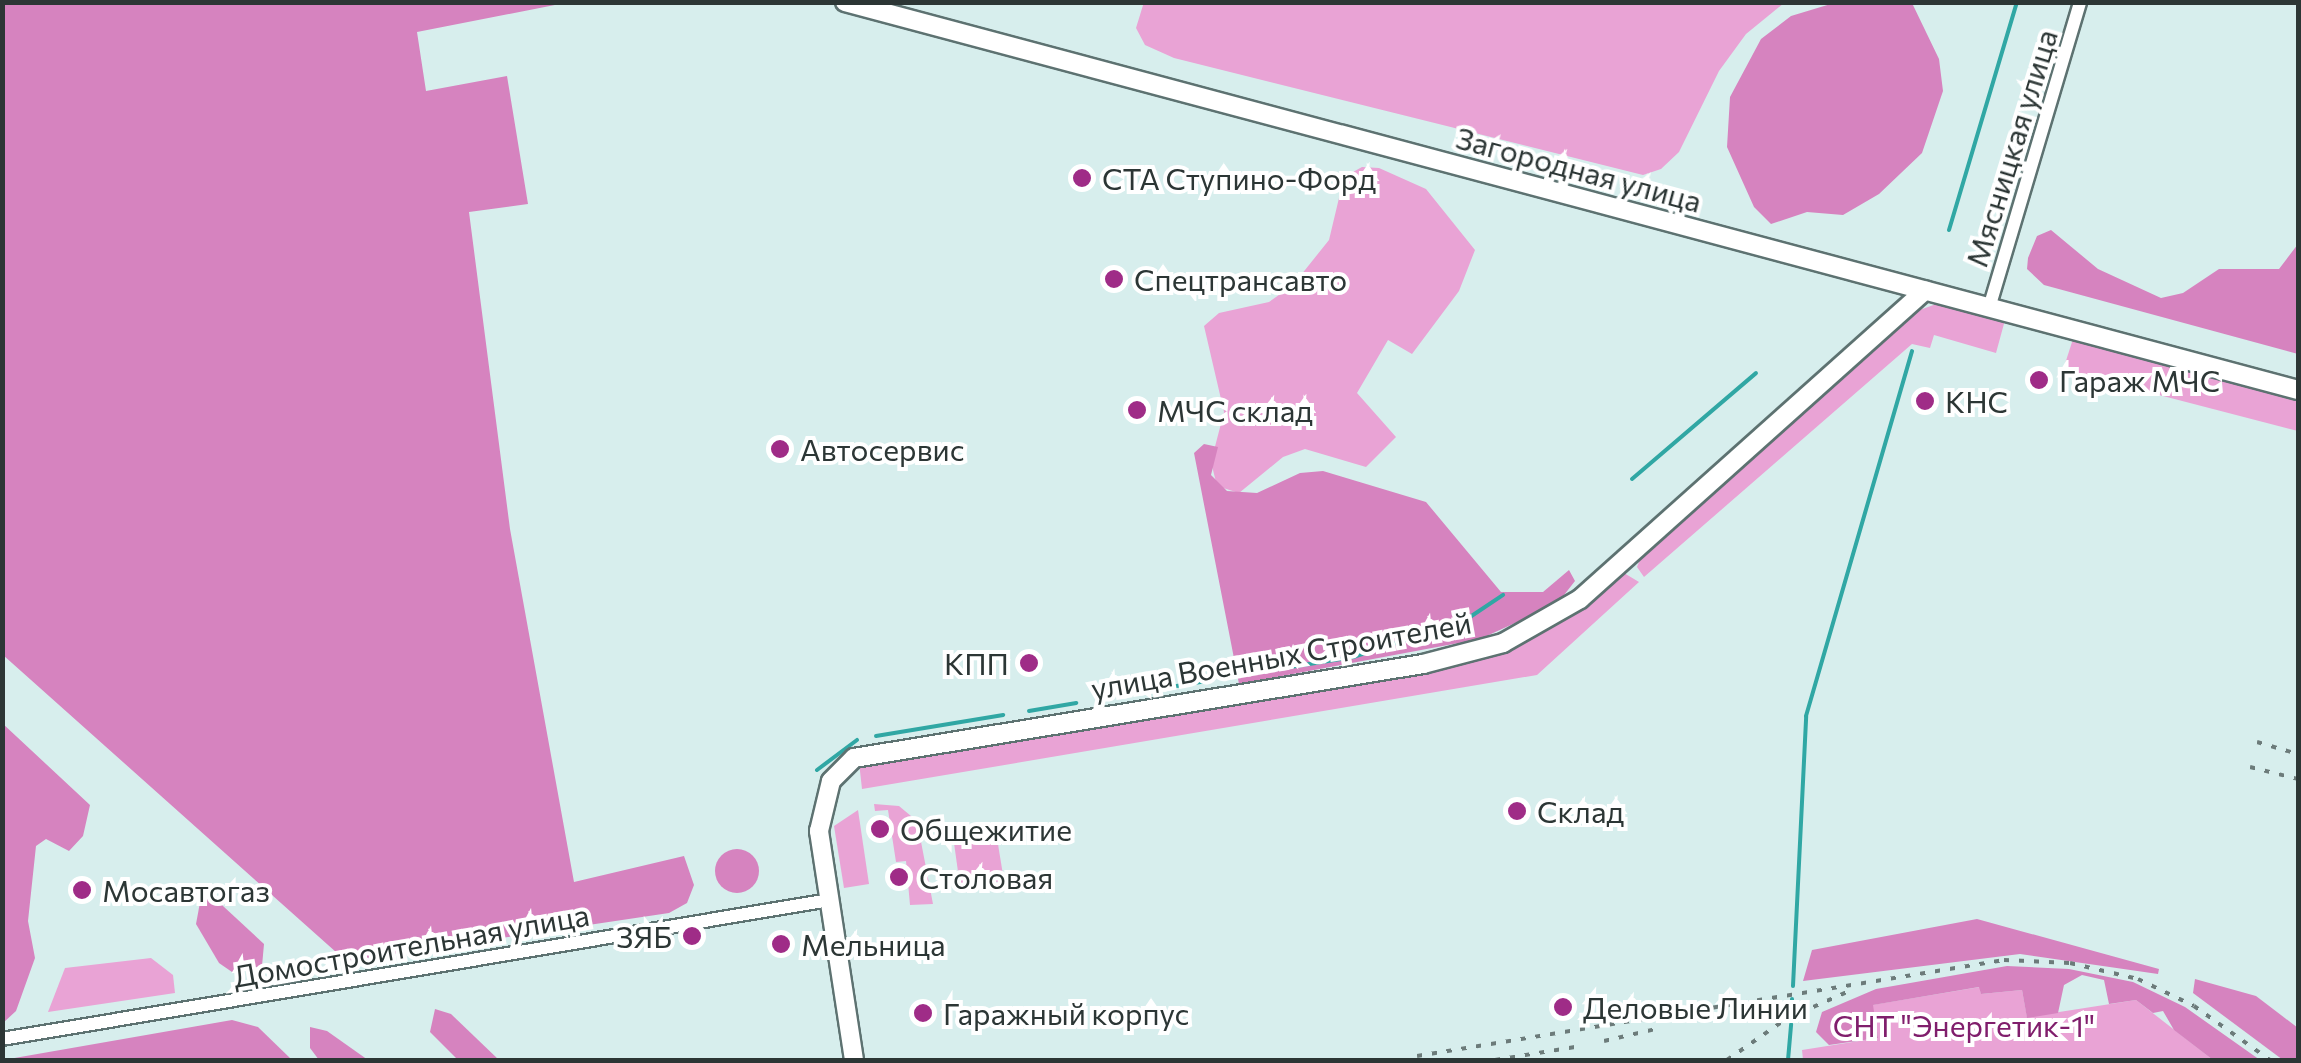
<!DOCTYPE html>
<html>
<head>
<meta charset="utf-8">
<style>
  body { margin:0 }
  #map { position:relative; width:2301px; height:1063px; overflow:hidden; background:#d7eeed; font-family:Commissioner,sans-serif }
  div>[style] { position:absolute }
  .green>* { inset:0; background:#e9a3d5 }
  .forest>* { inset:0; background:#d683bf }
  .round { border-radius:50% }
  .stream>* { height:4px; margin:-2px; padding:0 2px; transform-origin:2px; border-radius:2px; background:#30a7a4 }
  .roads { filter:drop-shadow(2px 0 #5d7271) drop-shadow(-2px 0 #5d7271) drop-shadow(0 2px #5d7271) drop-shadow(0 -2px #5d7271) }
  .street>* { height:12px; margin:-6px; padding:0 6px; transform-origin:6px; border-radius:6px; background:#fff }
  .secondary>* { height:18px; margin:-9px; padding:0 9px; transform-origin:9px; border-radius:9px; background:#fff }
  .rail>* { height:4px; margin-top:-2px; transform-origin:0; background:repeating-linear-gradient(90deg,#6c7b7a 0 5px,transparent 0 15px) }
  .dots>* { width:28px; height:28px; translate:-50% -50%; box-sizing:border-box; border:5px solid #fff; border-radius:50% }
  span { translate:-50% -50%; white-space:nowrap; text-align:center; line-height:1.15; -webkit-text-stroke:8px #fff; paint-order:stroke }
  .street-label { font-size:30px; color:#2c3635 }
  .poi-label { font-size:30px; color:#2c3635 }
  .left { translate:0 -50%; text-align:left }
  .right { translate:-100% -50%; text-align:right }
  .park-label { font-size:30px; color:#801e6c }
  .frame { position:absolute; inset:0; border:5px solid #2c3635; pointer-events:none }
</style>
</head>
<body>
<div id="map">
  <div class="green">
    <i style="clip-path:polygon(1144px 2px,1784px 2px,1784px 3px,1746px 34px,1719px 71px,1679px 152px,1661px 169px,1643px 175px,1174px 58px,1145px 45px,1136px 28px)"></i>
    <i style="clip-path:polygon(1379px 168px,1426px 189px,1475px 250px,1459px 291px,1412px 354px,1388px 340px,1357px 393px,1396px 437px,1366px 467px,1305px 449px,1283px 457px,1239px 493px,1217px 486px,1211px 462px,1224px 412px,1204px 326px,1219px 313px,1269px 302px,1293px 285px,1329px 240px,1344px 177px,1362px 167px)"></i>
    <i style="clip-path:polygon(1939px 303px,2005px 320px,1996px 353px,1934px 335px,1930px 348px,1912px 344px,1644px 577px,1637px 567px,1641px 557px,1917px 311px)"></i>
    <i style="clip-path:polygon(2073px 339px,2298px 400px,2298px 431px,2063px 370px)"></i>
    <i style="clip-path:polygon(1624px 573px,1639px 582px,1537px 675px,862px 789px,859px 762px,1470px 661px,1541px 634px)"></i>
    <i style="clip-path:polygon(874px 804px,899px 806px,917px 821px,933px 904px,910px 905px,906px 861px,896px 862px,888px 810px,875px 811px)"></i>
    <i style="clip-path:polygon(858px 810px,869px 884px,844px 888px,834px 826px)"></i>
    <i style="clip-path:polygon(996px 832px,1004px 881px,960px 886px,954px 843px)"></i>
    <i style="clip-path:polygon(151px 958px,173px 975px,175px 993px,48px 1012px,65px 968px)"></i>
    <i style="clip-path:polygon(1980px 987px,1981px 994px,2022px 990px,2027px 1017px,2136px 1000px,2213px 1060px,1803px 1060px,1802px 1050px,1878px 1038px,1872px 1005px)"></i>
  </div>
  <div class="forest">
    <i style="clip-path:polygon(3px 2px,565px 3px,417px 32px,426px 91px,507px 76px,528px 204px,469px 212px,510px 529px,574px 882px,684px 856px,694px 885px,687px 903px,669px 913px,346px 961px,3px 655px)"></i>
    <i style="clip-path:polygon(1834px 3px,1912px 3px,1939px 59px,1943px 91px,1922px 153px,1879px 194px,1843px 215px,1807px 212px,1771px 224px,1754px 207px,1727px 147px,1730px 97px,1761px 39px,1791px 16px)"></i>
    <i style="clip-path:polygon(2051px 230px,2098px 269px,2161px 298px,2183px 293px,2219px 269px,2279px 269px,2298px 244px,2298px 354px,2044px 285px,2027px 269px,2028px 258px,2037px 236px)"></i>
    <i style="clip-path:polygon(1204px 444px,1218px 447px,1211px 475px,1227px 491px,1257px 493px,1300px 473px,1323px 471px,1426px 502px,1501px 592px,1543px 592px,1569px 570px,1575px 581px,1557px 604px,1480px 639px,1239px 684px,1194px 453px)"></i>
    <i style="clip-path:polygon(2px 723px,90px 805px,83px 836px,69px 851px,46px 839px,36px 846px,28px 921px,35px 958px,16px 1011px,3px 1023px)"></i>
    <i class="round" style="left:715px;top:849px;width:44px;height:44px"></i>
    <i style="clip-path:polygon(210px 894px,264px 944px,262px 966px,232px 972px,219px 963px,196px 924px,201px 897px)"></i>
    <i style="clip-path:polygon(1977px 919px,2159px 969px,2158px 974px,2020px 954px,1803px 981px,1812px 950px)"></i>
    <i style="clip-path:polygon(2007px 966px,2069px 969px,2133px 982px,2185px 1007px,2260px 1060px,2213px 1060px,2174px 1030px,2163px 1011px,2153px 1013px,2136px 1000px,2109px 1004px,2104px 980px,2082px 975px,2064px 985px,2058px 1013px,2027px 1018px,2022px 990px,1981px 994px,1979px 987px,1873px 1005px,1878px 1038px,1829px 1045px,1816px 1032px,1822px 1012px,1876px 989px)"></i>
    <i style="clip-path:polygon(2195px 979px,2256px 996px,2298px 1028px,2298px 1060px,2283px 1060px,2193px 993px)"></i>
    <i style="clip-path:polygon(435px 1009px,451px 1014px,499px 1060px,458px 1060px,430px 1032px)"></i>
    <i style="clip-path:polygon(232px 1020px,258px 1027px,292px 1060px,3px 1060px)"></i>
    <i style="clip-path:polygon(310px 1027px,327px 1031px,368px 1060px,319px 1060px,310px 1048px)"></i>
  </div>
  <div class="stream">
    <i style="left:1949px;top:230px;width:238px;rotate:-73.4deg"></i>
    <i style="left:1632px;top:479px;width:163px;rotate:-40.5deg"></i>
    <i style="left:1222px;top:678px;width:133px;rotate:-9.1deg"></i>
    <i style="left:1353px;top:657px;width:117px;rotate:-18deg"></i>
    <i style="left:1464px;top:621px;width:47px;rotate:-33.7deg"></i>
    <i style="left:1147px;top:691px;width:60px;rotate:-9.6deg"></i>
    <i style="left:1029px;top:711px;width:48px;rotate:-9.7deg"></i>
    <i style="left:876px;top:736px;width:129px;rotate:-9.4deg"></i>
    <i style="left:817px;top:770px;width:50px;rotate:-36.9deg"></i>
    <i style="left:1793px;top:986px;width:270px;rotate:-87.2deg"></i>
    <i style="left:1806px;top:716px;width:380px;rotate:-73.8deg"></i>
    <i style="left:1792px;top:1009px;width:10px;rotate:-90deg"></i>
    <i style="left:1788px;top:1060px;width:36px;rotate:-85deg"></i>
  </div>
  <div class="roads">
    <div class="street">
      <i style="left:1989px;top:308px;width:319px;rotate:-73.4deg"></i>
      <i style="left:2px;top:1039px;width:839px;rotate:-9.54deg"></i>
    </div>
    <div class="secondary">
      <i style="left:845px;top:2px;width:1504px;rotate:14.95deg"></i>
      <i style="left:854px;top:1060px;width:232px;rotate:-98.7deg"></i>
      <i style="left:819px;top:831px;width:51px;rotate:-76.5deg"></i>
      <i style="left:831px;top:781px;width:33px;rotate:-45deg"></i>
      <i style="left:854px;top:758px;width:577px;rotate:-9.38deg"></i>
      <i style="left:1423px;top:664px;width:83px;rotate:-14.7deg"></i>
      <i style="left:1503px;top:643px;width:89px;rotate:-29.7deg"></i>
      <i style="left:1580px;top:599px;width:463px;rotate:-41.8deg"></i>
    </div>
  </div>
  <div class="rail">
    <i style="left:2257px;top:742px;width:43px;rotate:16.3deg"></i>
    <i style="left:2250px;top:767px;width:49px;rotate:14deg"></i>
    <i style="left:1604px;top:1041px;width:57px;rotate:-13.1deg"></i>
    <i style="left:1417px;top:1056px;width:595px;rotate:-9.29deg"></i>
    <i style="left:2004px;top:960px;width:66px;rotate:2.6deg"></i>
    <i style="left:2070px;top:963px;width:70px;rotate:13.2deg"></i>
    <i style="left:2138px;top:979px;width:62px;rotate:25.7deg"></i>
    <i style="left:2194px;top:1006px;width:93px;rotate:35.4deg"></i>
    <i style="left:1495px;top:1060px;width:81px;rotate:-9.2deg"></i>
    <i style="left:1727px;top:1060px;width:72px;rotate:-34.8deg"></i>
    <i style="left:1786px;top:1019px;width:67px;rotate:-23.9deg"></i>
  </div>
  <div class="dots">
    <i style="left:1082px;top:178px;background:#9f2c87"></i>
    <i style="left:1114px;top:279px;background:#9f2c87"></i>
    <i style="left:2039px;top:380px;background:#9f2c87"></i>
    <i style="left:1925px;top:401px;background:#9f2c87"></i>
    <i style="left:1137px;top:410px;background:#9f2c87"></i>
    <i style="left:780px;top:449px;background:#9f2c87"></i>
    <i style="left:1029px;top:663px;background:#9f2c87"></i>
    <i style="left:1517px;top:811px;background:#9f2c87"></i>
    <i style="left:880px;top:829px;background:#9f2c87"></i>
    <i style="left:899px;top:877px;background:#9f2c87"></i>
    <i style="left:82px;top:890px;background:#9f2c87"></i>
    <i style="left:692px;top:936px;background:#9f2c87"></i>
    <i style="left:781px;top:944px;background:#9f2c87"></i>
    <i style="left:1563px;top:1007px;background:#9f2c87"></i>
    <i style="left:923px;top:1013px;background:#9f2c87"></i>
  </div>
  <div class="street-label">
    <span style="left:2011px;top:148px;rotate:-73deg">Мясницкая улица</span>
    <span style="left:1579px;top:169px;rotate:15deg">Загородная улица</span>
    <span style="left:1281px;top:655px;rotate:-10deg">улица Военных Строителей</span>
    <span style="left:411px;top:945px;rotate:-10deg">Домостроительная улица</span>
  </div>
  <div class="poi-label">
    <span class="left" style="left:1102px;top:178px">СТА Ступино-Форд</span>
    <span class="left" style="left:1134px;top:279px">Спецтрансавто</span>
    <span class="left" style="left:2059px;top:380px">Гараж МЧС</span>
    <span class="left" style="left:1945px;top:401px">КНС</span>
    <span class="left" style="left:1157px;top:410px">МЧС склад</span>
    <span class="left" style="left:800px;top:449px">Автосервис</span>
    <span class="right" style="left:1009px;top:663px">КПП</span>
    <span class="left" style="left:1537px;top:811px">Склад</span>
    <span class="left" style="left:900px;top:829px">Общежитие</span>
    <span class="left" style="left:919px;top:877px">Столовая</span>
    <span class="left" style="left:102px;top:890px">Мосавтогаз</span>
    <span class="right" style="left:672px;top:936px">ЗЯБ</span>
    <span class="left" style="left:801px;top:944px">Мельница</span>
    <span class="left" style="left:1583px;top:1007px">Деловые Линии</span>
    <span class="left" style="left:943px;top:1013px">Гаражный корпус</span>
  </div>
  <div class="park-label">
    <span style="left:1964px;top:1025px">СНТ "Энергетик-1"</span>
  </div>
  <div class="frame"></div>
</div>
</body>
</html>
